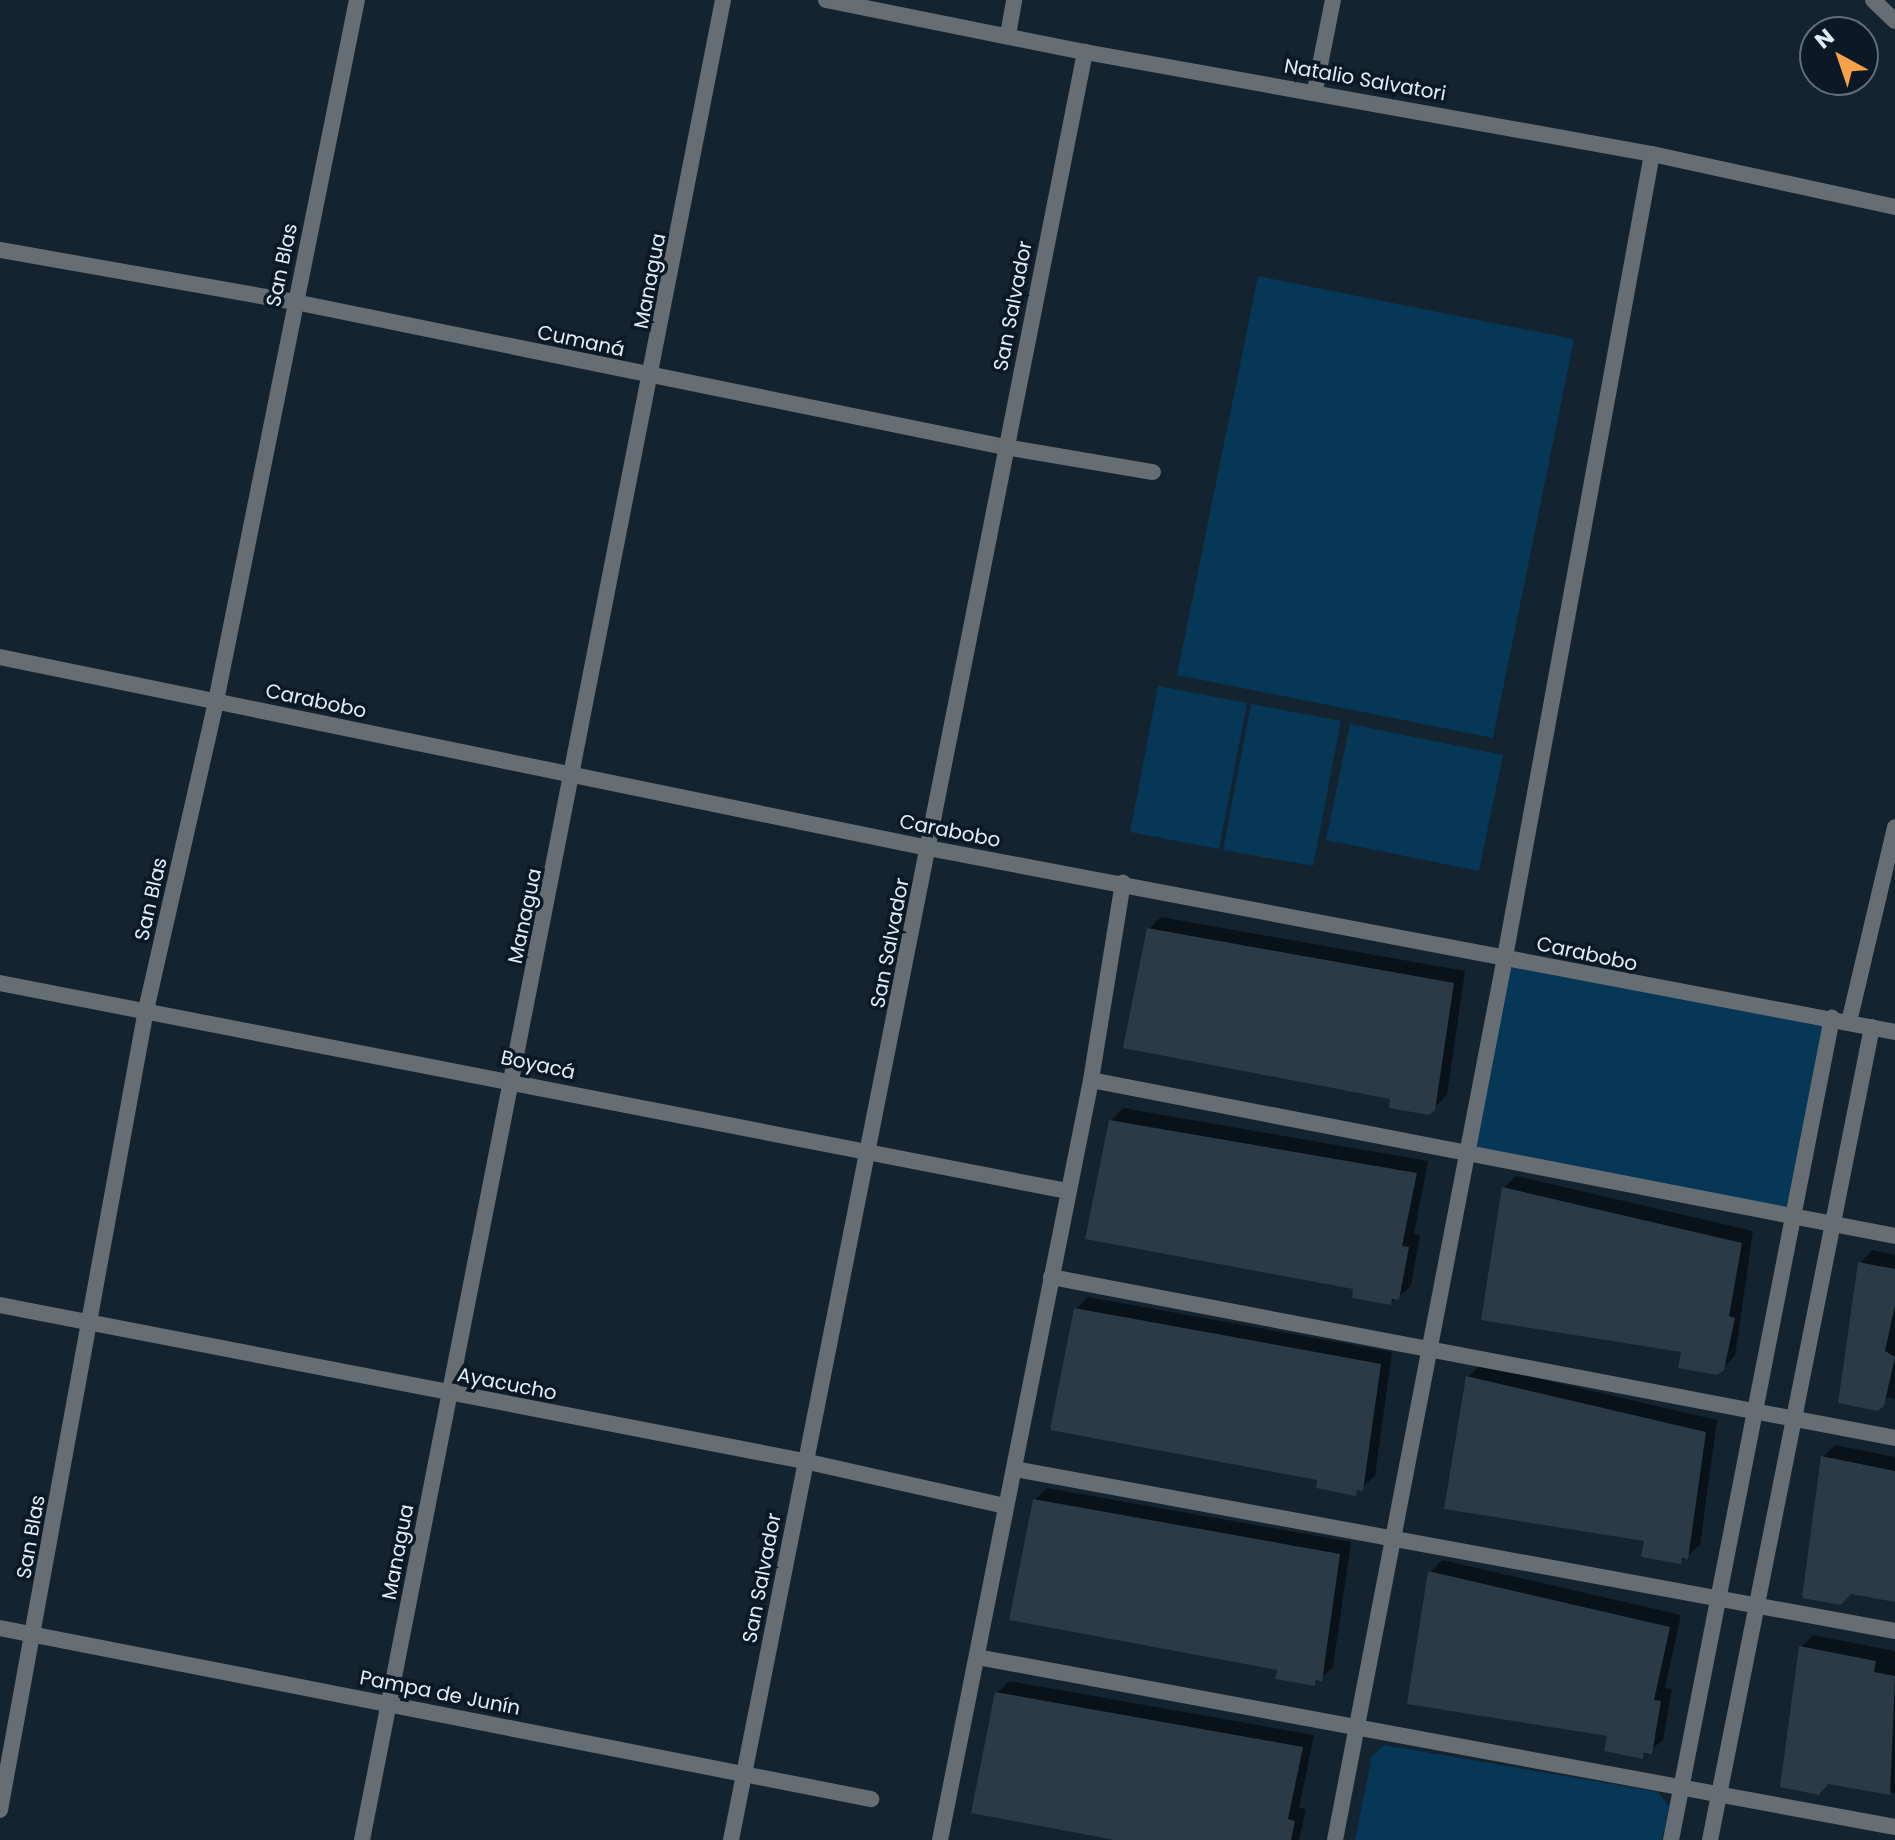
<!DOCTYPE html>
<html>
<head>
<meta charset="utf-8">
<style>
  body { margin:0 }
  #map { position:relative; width:1895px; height:1840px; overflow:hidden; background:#13232f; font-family:Poppins,sans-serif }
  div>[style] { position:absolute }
  .green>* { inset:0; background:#073757 }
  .shadow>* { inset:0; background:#0007 }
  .building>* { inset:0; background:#2a3a47 }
  .street>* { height:16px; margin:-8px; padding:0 8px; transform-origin:8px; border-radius:8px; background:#666e74 }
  span { translate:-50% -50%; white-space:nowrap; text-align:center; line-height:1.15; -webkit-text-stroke:7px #0a1925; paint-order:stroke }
  .street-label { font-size:20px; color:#e3edf5 }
  .north { position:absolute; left:1799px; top:16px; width:80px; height:80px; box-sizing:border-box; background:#0a1925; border:2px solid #616e78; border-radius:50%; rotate:320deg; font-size:22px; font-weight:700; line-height:32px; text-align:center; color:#e3edf5 }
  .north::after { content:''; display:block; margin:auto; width:28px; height:36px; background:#f7a148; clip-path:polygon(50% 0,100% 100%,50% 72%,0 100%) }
</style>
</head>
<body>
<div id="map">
  <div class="green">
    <i style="clip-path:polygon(1258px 276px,1574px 339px,1493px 738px,1177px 675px)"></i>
    <i style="clip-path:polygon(1158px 686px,1247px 703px,1219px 849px,1130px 832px)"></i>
    <i style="clip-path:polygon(1251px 704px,1341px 721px,1313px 866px,1223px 850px)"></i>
    <i style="clip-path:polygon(1350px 724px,1503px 755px,1479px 871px,1326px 840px)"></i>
    <i style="clip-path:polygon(1505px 957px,1832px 1018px,1793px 1216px,1466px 1155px)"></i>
    <i style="clip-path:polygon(1384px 1745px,1658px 1792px,1669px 1807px,1662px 1840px,1355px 1840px,1372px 1756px)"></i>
  </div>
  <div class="shadow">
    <i style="clip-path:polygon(1161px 917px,1465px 971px,1447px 1095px,1434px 1108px,1393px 1098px,1149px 929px)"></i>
    <i style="clip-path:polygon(1123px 1108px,1428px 1161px,1414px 1234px,1420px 1235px,1411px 1286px,1390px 1303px,1356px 1287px,1111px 1121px)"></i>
    <i style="clip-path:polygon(1516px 1176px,1753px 1231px,1735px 1356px,1722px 1369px,1683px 1350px,1504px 1188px)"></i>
    <i style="clip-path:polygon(1872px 1250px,1895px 1255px,1895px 1399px,1888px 1397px,1877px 1409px,1860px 1263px)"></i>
    <i style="clip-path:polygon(1088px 1297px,1392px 1352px,1375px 1476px,1355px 1493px,1320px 1479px,1076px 1309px)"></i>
    <i style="clip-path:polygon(1480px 1365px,1717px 1420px,1700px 1545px,1680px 1562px,1647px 1539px,1468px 1377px)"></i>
    <i style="clip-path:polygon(1835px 1445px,1895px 1457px,1895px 1600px,1823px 1457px)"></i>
    <i style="clip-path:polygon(1047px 1488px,1351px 1542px,1333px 1667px,1314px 1684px,1279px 1669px,1035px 1500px)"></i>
    <i style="clip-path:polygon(1442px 1560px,1681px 1615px,1665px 1688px,1672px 1689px,1663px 1740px,1643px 1756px,1609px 1734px,1430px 1572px)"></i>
    <i style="clip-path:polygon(1813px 1635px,1895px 1651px,1895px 1793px,1829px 1782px,1801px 1647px)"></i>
    <i style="clip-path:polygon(1009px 1681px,1314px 1735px,1299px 1808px,1306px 1809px,1299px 1840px,1127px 1840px,997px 1693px)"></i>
  </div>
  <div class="building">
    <i style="clip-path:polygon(1147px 928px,1454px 983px,1435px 1110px,1429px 1115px,1389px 1108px,1390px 1099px,1123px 1048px)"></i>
    <i style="clip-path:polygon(1109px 1120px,1417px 1173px,1402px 1246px,1409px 1247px,1399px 1300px,1392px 1299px,1391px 1305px,1352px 1298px,1353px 1289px,1085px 1239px)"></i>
    <i style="clip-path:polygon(1502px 1187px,1742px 1243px,1729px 1316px,1735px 1318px,1724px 1370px,1717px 1375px,1678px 1368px,1681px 1352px,1481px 1320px)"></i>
    <i style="clip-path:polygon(1858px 1262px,1895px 1269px,1895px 1305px,1885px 1351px,1895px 1357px,1884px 1406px,1878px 1411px,1838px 1403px)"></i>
    <i style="clip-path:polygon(1074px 1308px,1381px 1364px,1363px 1491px,1357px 1490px,1356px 1496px,1316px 1488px,1317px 1480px,1050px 1430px)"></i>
    <i style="clip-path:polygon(1466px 1376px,1706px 1432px,1688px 1559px,1682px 1558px,1681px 1564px,1641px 1557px,1644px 1541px,1444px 1509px)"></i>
    <i style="clip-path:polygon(1821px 1456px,1895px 1471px,1895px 1602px,1851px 1594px,1841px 1605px,1802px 1598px)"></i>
    <i style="clip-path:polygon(1033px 1499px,1340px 1554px,1322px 1682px,1316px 1680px,1315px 1686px,1275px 1679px,1277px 1670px,1009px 1620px)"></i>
    <i style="clip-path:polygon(1428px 1571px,1670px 1627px,1654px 1700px,1661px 1701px,1652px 1754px,1644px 1753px,1643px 1759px,1604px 1751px,1607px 1736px,1407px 1704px)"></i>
    <i style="clip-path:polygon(1799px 1646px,1876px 1661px,1874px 1672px,1895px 1676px,1890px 1795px,1828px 1784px,1819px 1795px,1780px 1787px)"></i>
    <i style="clip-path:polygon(995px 1692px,1303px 1747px,1288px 1819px,1295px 1821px,1291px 1840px,1115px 1840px,971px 1813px)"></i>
  </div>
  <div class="street">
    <i style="left:826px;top:0;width:264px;rotate:11.4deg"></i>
    <i style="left:1085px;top:52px;width:576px;rotate:10.2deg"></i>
    <i style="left:1652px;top:154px;width:249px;rotate:12.3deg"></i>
    <i style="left:1873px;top:0;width:30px;rotate:44deg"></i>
    <i style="left:1008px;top:35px;width:36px;rotate:-80deg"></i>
    <i style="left:1315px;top:90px;width:92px;rotate:-78.7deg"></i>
    <i style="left:0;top:250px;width:300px;rotate:10deg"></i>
    <i style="left:295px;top:302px;width:725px;rotate:11.54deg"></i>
    <i style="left:1005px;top:447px;width:150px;rotate:9.6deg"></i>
    <i style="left:0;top:657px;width:947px;rotate:11.63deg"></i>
    <i style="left:928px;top:848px;width:984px;rotate:10.77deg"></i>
    <i style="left:0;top:983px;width:1087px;rotate:11.03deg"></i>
    <i style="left:1849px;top:1022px;width:200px;rotate:-76.7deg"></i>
    <i style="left:1091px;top:1080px;width:819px;rotate:10.98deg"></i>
    <i style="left:1051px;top:1277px;width:859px;rotate:10.8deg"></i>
    <i style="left:0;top:1305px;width:819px;rotate:10.98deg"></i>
    <i style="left:804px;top:1461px;width:206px;rotate:12.6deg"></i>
    <i style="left:1015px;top:1469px;width:895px;rotate:10.43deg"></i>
    <i style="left:0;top:1628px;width:888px;rotate:11.11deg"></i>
    <i style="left:977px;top:1657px;width:934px;rotate:10.49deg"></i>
    <i style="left:0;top:1810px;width:813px;rotate:-79.66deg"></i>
    <i style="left:146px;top:1010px;width:317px;rotate:-77.2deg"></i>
    <i style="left:216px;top:701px;width:715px;rotate:-78.63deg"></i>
    <i style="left:362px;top:1840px;width:1875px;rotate:-78.9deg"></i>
    <i style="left:731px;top:1840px;width:1823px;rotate:-78.8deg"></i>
    <i style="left:940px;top:1840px;width:775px;rotate:-78.76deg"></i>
    <i style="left:1091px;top:1080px;width:200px;rotate:-80.8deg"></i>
    <i style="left:1335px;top:1840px;width:899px;rotate:-79.1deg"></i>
    <i style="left:1505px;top:957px;width:816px;rotate:-79.63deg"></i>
    <i style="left:1671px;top:1840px;width:838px;rotate:-78.92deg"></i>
    <i style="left:1710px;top:1840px;width:829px;rotate:-78.73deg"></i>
  </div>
  <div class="street-label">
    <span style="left:1365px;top:80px;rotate:10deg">Natalio Salvatori</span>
    <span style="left:282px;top:265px;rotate:-78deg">San Blas</span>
    <span style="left:650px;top:281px;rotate:-79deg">Managua</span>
    <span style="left:1013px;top:306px;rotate:-79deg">San Salvador</span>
    <span style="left:581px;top:341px;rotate:12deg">Cumaná</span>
    <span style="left:316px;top:701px;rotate:12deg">Carabobo</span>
    <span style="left:950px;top:831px;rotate:11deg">Carabobo</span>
    <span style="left:151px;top:899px;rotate:-77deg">San Blas</span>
    <span style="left:525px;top:916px;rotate:-78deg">Managua</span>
    <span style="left:890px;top:943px;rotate:-79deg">San Salvador</span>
    <span style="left:1587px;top:954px;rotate:12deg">Carabobo</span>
    <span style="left:538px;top:1065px;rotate:12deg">Boyacá</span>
    <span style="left:507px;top:1384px;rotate:11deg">Ayacucho</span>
    <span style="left:31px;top:1537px;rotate:-80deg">San Blas</span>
    <span style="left:398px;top:1552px;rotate:-79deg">Managua</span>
    <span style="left:762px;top:1578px;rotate:-79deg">San Salvador</span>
    <span style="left:440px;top:1693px;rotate:11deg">Pampa de Junín</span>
  </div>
  <div class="north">N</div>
</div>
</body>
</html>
